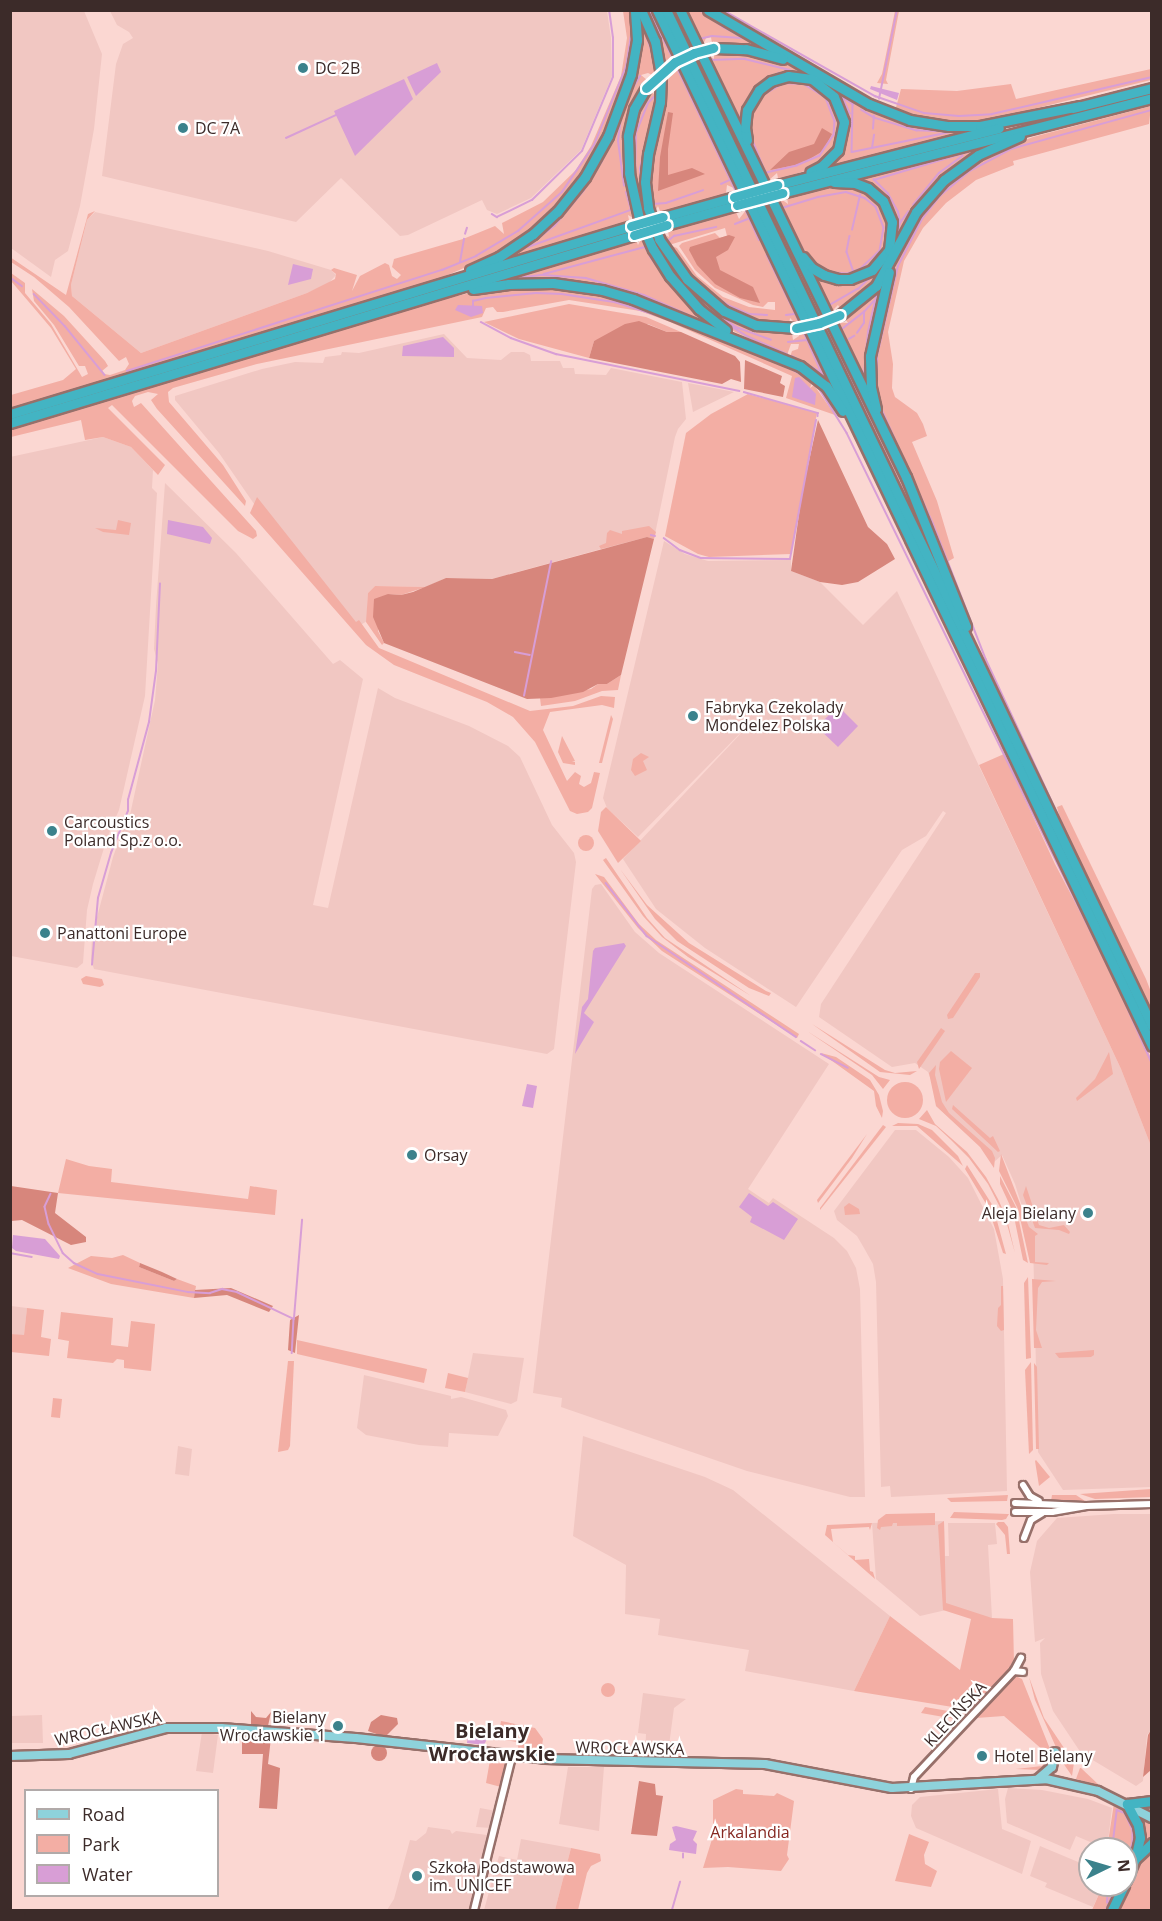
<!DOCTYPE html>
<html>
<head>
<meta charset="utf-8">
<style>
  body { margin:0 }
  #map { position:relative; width:1162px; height:1921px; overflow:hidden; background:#fbd7d2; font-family:"Open Sans",sans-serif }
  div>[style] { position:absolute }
  .built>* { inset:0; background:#f1c7c2 }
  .green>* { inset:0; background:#f3aea4 }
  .round { border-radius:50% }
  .forest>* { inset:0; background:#d7867c }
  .water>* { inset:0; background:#d89ed6 }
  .stream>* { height:1.5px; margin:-0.75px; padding:0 0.75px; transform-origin:0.75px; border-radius:0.75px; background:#d89ed6 }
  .roads { filter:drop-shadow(2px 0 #97706a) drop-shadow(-2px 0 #97706a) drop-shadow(0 2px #97706a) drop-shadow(0 -2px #97706a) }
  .minor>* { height:6px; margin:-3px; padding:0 3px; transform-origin:3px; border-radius:3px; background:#fff }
  .major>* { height:8px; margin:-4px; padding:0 4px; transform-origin:4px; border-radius:4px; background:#8ed2db }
  .highway>* { height:9px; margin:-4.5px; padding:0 4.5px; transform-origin:4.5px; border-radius:4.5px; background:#43b4c3 }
  .bridges { filter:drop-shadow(2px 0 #fff) drop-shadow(-2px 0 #fff) drop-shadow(0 2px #fff) drop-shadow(0 -2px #fff) }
  .highway-bridge>* { height:9px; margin:-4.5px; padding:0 4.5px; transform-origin:4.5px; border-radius:4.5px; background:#43b4c3 }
  .dots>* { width:16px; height:16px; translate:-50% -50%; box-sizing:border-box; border:3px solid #fff; border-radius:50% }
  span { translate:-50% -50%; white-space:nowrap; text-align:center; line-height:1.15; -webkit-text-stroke:4.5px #fff; paint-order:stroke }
  .poi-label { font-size:16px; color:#3c2b29 }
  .left { translate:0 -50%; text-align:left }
  .right { translate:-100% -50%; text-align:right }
  .street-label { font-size:16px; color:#3c2b29 }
  .park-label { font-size:16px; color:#862720 }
  .quarter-label { font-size:20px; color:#3c2b29; font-weight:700 }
  .frame { position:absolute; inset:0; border:12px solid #3c2b29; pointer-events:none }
  .legend { position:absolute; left:24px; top:1789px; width:195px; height:108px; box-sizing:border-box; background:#fff; border:2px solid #b1aaa9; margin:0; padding:8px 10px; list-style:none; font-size:18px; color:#3c2b29 }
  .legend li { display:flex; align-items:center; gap:12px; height:30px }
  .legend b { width:30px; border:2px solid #b1aaa9 }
  .north { position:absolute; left:1078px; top:1837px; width:60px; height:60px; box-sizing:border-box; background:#fff; border:2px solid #b1aaa9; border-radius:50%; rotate:85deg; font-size:16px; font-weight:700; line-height:24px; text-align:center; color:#3c2b29 }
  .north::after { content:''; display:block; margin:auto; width:21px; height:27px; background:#3b828c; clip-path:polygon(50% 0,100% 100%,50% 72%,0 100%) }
</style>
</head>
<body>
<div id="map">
  <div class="built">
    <i style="clip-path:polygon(10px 11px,84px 11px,102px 54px,94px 129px,80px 206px,68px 251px,55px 260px,51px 277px,11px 248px)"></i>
    <i style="clip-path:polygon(110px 11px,607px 11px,611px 38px,612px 76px,581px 150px,531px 198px,497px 214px,487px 210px,482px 200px,408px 235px,400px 236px,341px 178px,296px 222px,102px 176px,116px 64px,123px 44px,133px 38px,129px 32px,117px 25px)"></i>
    <i style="clip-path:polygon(95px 212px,268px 251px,331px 270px,336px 275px,328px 284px,307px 293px,141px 353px,72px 296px,71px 285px,87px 220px)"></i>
    <i style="clip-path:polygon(444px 334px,467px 358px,501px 360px,511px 352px,524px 352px,530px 355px,531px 361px,560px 361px,563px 368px,574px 368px,575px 374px,606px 375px,611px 368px,682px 382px,686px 419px,678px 429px,675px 437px,654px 539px,601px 549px,492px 579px,446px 578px,426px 587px,375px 586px,368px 593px,367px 621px,354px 629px,279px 540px,219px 453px,175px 400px,175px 396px,262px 369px,295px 362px,323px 363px,325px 357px,341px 355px,342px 352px,359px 353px)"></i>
    <i style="clip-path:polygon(688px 383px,704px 386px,734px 392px,693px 412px)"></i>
    <i style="clip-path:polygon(103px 437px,131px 447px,153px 470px,152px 488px,157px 493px,145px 696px,119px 810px,107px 838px,93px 884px,87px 910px,83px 963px,77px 968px,11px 956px,10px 457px)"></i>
    <i style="clip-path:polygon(165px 483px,236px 553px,333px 664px,340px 660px,363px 679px,313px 905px,328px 908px,378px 688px,395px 698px,469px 726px,508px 746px,520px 757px,552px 825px,574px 853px,576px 862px,554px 1049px,547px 1054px,94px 969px,91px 960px,92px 936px,113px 857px,122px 832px,128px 824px,155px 700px,158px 664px,154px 649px,156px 606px)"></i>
    <i style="clip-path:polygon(664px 541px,685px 554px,708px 561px,791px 560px,791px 571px,820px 582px,863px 625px,897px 591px,1121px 1069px,1151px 1146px,1151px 1487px,1063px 1490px,1038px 1452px,1033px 1241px,1015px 1184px,1002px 1155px,994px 1162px,981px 1146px,936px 1106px,938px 1098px,928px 1072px,915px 1063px,892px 1067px,819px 1017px,821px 1004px,946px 813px,943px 811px,926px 836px,902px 850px,796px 1007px,705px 948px,656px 909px,623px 859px,761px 712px,638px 837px,607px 808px,603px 798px)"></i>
    <i style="clip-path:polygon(601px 884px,635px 932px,659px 953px,829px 1064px,748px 1189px,769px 1203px,773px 1198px,834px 1238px,847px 1251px,856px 1268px,860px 1289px,865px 1497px,850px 1497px,747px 1471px,561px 1407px,562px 1398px,533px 1393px,592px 889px,595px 885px)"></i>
    <i style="clip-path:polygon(895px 1130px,916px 1130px,949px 1157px,968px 1178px,994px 1229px,1003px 1279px,1007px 1491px,891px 1497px,890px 1486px,881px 1487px,876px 1282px,873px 1264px,864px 1248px,857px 1236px,837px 1220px,834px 1211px)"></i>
    <i style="clip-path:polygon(11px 1306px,27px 1308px,24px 1336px,11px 1334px)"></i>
    <i style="clip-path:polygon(473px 1353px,524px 1358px,517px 1401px,511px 1404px,465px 1392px)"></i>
    <i style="clip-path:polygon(364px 1375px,451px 1396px,451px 1399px,461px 1397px,479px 1402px,506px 1410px,508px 1416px,498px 1436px,449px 1433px,448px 1447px,419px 1445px,366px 1435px,357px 1428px)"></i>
    <i style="clip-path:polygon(583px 1436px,705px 1477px,733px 1490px,890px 1616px,854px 1691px,745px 1671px,749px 1650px,658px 1635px,660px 1619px,625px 1614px,626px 1565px,573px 1536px)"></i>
    <i style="clip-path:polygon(178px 1446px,192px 1449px,189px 1476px,175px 1474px)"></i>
    <i style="clip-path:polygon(1114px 1514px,1151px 1514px,1152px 1729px,1147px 1735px,1143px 1781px,1136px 1786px,1081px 1753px,1053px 1711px,1041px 1674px,1040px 1643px,1045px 1638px,1035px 1642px,1030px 1572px,1037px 1541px,1057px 1518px)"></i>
    <i style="clip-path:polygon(944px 1521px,945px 1556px,949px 1556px,948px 1523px,995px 1523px,997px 1544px,988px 1545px,992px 1618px,946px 1610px,920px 1616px,876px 1579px,872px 1523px)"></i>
    <i style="clip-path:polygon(643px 1693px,686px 1699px,674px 1708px,668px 1753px,664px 1756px,645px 1756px,646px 1734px,638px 1733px)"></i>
    <i style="clip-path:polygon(42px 1715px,43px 1743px,11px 1743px,11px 1716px)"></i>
    <i style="clip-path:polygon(202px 1732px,218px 1735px,213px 1773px,196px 1771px)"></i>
    <i style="clip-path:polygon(568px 1767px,604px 1767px,599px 1831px,559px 1824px)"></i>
    <i style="clip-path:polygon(1008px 1788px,1042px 1790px,1088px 1799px,1112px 1808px,1107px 1849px,1076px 1836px,1070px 1850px,1007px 1823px,1005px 1799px)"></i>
    <i style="clip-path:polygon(998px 1789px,1002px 1829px,1031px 1841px,1022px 1874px,916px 1828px,911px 1816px,912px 1805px,920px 1797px)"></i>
    <i style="clip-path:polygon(480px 1808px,496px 1811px,491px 1828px,476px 1827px)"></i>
    <i style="clip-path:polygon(428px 1827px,450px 1830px,452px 1834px,456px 1831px,487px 1835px,488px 1838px,470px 1910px,387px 1910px,394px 1899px,410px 1840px,416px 1841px,426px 1833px)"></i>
    <i style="clip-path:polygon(521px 1839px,571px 1848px,555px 1910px,484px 1910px,499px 1856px,517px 1860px)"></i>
    <i style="clip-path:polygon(1040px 1846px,1090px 1867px,1090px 1885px,1103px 1885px,1093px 1907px,1045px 1887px,1047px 1883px,1030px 1876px)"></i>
  </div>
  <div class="green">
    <i style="clip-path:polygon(623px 11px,632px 11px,634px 23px,630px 69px,604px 137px,586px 170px,562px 202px,533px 230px,499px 253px,436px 280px,11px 408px,11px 395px,63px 380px,76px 369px,51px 328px,11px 281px,11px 273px,25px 283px,25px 293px,51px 324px,82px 377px,88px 374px,85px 366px,79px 366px,54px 325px,34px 301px,32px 289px,64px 316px,105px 361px,108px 366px,102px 371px,104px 374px,110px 375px,125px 370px,129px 364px,126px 357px,119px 361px,69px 307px,34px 277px,11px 262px,10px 257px,66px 295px,88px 214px,95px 211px,87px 220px,71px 285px,72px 296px,141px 353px,307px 293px,335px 279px,336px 274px,331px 270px,334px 268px,357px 275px,352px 291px,360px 276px,385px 263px,389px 265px,392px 276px,397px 279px,401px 275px,392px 267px,394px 259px,463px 239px,495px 226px,504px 234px,502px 223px,543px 202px,576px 170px,591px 146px,621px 76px,627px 38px)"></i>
    <i style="clip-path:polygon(637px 11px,651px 40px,658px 80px,647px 216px,643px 217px,633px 178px,631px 144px,639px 107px,649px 91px,654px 94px,656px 91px,652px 75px,648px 73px,641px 75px,647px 80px,624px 141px,627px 187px,635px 219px,628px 215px,629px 220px,622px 225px,491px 264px,573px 198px,627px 93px)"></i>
    <i style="clip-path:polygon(645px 11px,652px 11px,738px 190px,727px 185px,726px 193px,720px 196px,668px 211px,660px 211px,658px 206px,654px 214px,650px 199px,649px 170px,665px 83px,660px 45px)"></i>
    <i style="clip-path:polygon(671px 11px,678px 11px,914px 502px,945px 582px)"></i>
    <i style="clip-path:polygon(684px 11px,703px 11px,778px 54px,744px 45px,712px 44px,711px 37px,706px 38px,702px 47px)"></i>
    <i style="clip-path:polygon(895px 11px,899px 11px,886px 80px,888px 84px,877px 83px,882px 74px)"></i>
    <i style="clip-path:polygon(734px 51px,790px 66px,892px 118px,936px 129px,974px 130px,824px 169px,846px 131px,824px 84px,771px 79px,742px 128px,705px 53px,714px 59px,714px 52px)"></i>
    <i style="clip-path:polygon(1151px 69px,1151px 80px,988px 120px,951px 122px,922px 119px,895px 111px,901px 89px,957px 91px,1011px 84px,1016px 99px)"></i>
    <i style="clip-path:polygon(782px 81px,806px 81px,829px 95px,840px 117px,840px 135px,832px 153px,816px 167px,787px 177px,778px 178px,777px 173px,768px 181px,750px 139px,749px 113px,757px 98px,767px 88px)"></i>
    <i style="clip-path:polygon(1151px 106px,1149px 124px,1013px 161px,1014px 165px,976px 180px,946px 203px,923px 228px,904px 261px,888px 332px,893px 364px,892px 388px,895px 397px,917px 413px,923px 424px,927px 436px,912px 442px,937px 501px,954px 558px,947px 562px,883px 418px,876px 396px,873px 365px,875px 347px,890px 282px,903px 246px,923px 210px,946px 184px,985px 155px,1033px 137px)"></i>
    <i style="clip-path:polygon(995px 142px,950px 170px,870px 288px,841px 310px,838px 305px,834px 309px,835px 314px,831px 316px,809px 268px,834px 281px,883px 263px,892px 214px,851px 180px)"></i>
    <i style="clip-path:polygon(842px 184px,863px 189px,878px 200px,888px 218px,886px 248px,868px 269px,843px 277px,819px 269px,805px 256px,777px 200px,781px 199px,788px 204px,787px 197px)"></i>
    <i style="clip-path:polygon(747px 209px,802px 324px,797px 325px,790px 318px,789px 325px,772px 325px,737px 315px,697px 286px,669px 249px,672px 246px,677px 248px,697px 276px,723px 297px,749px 307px,775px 310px,775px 302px,768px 302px,763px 307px,753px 305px,715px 288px,695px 270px,679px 246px,682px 243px,715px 233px,720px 238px,727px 236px,725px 228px,669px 245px,660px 232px,669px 237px,668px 231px,674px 227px,729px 213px,736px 212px,739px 219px)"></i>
    <i style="clip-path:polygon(654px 234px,680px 277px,702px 299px,720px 313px,754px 328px,792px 333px,793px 340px,799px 336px,800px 332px,805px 331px,833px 388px,815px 372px,790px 357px,792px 351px,798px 349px,799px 344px,791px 344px,787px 355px,735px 332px,704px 309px,672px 273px,650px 235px)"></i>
    <i style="clip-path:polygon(642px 237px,672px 285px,715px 328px,617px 291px,487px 283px,629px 241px,636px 240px,638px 245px)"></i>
    <i style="clip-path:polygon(884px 279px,869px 393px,834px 322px,848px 323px,844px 317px,867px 300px)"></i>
    <i style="clip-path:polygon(558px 286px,616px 296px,786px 364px,800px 371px,799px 374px,812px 383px,810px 388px,814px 385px,835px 415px,786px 398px,792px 376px,670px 322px,640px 311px,569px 300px,503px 312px,497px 312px,493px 307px,486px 308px,482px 317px,257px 364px,173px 388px,168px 392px,169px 402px,223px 465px,246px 501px,245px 506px,157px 409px,151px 400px,158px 394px,148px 392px,135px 396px,132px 401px,134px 407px,141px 403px,256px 531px,257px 536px,253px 539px,238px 531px,112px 405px,108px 408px,165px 465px,158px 475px,131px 447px,103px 437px,85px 440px,81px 420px,11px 437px,11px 429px,430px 302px,488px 289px)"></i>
    <i style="clip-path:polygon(569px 304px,646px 317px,681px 332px,667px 332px,648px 324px,594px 341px,589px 358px,519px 339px,484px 322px)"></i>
    <i style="clip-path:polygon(748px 394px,817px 413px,791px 554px,709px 557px,698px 554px,665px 536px,686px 433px,711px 414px)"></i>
    <i style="clip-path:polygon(257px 497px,356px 622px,359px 620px,379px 648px,530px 711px,573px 706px,601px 696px,615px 697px,614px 708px,602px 705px,550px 712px,543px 730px,567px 781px,575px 772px,581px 776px,579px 784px,584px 787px,591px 783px,594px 772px,600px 773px,592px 808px,588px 812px,577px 814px,570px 811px,535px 742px,513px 717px,487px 702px,394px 665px,366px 645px,250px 513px)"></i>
    <i style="clip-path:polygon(118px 520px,131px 523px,129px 535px,103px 532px,95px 528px,116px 530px)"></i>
    <i style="clip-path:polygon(649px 526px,656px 532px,654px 539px,647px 537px,601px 549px,599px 546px,606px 543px,607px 533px,610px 530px,622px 534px,622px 531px)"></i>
    <i style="clip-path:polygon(375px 586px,426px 587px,401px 595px,388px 594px,378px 631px,384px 643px,382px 645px,366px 622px,368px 593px)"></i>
    <i style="clip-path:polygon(621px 675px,618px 690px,602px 691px,575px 701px,541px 706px,540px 698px,591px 689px,598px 684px,607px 684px)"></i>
    <i style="clip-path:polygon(611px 715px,613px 719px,602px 763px,599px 763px)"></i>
    <i style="clip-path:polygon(562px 736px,575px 761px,572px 762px,575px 762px,575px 765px,563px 763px,558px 752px)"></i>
    <i style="clip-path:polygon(641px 753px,649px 757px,643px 761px,647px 770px,635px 776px,631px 770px,633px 759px)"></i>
    <i style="clip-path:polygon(1004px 754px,1055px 864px,1118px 984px,1151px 1058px,1151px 1146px,1121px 1069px,979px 765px)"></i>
    <i style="clip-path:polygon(1062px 805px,1146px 979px,1151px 992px,1151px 1010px,1060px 819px,1057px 807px)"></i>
    <i style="clip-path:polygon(606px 807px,641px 841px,618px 863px,598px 831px,601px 812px)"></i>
    <i class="round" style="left:578px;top:835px;width:16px;height:16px"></i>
    <i style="clip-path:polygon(606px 858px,647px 918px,665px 938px,751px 996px,688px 957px,662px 937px,643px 916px,603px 860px)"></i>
    <i style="clip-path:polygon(620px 869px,647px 905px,689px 943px,766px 991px,771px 993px,769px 996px,749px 988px,677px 941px,655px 919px)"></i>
    <i style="clip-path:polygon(595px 874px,604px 877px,639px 924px,656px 940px,799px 1034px,797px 1038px,662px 951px,638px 928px)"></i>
    <i style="clip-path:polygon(975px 973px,980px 973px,980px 977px,953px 1018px,948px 1019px,947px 1015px)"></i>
    <i style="clip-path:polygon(86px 976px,102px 979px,104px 985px,100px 987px,83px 984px,81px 979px)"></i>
    <i style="clip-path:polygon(812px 1024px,885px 1070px,895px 1073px,917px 1071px,910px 1075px,880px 1072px)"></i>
    <i style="clip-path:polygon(941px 1028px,945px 1031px,919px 1069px,917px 1062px)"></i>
    <i style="clip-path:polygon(807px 1031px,879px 1077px,890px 1080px,883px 1089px,872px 1075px)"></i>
    <i style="clip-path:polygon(951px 1051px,972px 1068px,946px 1102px,939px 1069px,940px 1062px)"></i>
    <i style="clip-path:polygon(1109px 1052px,1113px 1074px,1077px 1101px,1076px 1098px,1095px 1079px)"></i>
    <i style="clip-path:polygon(821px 1053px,836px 1057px,870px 1080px,879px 1095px,883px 1111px,882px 1118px,876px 1106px,874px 1091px)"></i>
    <i style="clip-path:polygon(936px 1065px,935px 1075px,942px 1102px,949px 1113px,992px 1151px,995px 1158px,994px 1168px,980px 1147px,936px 1106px,929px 1073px)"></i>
    <i class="round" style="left:887px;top:1082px;width:36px;height:36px"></i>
    <i style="clip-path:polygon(953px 1105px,990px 1138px,993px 1136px,1000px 1151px,998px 1152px,952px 1109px)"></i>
    <i style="clip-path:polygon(927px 1110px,935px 1124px,967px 1152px,986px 1177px,998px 1199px,1007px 1219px,1015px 1253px,1005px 1217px,988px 1184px,969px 1158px,950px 1139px,936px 1126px,919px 1119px)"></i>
    <i style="clip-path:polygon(898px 1123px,918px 1124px,932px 1130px,958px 1156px,963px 1166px,917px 1126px,892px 1126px)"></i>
    <i style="clip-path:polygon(883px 1125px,886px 1127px,820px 1210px,820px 1208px)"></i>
    <i style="clip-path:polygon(867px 1134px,852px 1158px,818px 1203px,817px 1200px)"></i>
    <i style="clip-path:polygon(1001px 1154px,1029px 1227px,1038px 1234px,1035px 1236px,1035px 1262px,1049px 1263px,1047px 1265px,1030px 1263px,1018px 1209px,999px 1171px)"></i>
    <i style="clip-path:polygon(66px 1159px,89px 1166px,112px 1169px,111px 1182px,248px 1199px,250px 1186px,277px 1190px,275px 1215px,58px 1193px)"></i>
    <i style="clip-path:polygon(967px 1165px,993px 1206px,1006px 1254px,1003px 1253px,988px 1207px,965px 1169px)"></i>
    <i style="clip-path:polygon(1000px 1176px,1016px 1207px,1028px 1263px,1023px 1260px,1013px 1212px,1000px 1184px)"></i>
    <i style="clip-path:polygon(1026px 1186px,1039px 1225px,1049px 1228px,1064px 1225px,1070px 1232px,1069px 1234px,1059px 1230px,1035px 1228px,1023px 1195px)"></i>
    <i style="clip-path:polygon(849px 1203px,859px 1209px,860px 1214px,845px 1215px,844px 1207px)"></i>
    <i style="clip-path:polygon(123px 1255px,140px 1263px,139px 1267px,174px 1281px,177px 1279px,196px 1286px,194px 1298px,111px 1284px,68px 1268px,91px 1256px,112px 1258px)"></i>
    <i style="clip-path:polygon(1028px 1277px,1031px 1358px,1026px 1359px,1024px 1283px)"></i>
    <i style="clip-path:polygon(1032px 1279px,1056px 1281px,1042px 1282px,1038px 1288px,1036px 1330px,1042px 1348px,1034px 1348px)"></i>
    <i style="clip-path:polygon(1001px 1286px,1003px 1286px,1004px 1330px,1001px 1331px,997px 1326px,998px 1308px,1001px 1305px)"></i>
    <i style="clip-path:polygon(27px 1308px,44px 1310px,41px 1337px,51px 1339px,49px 1356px,11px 1352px,11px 1334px,24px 1335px)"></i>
    <i style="clip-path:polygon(61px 1312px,113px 1318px,111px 1345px,128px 1347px,131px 1321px,155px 1324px,151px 1371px,124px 1368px,124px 1360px,117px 1359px,113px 1363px,67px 1358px,69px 1341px,58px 1339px)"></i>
    <i style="clip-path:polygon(297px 1340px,427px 1369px,424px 1383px,297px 1354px)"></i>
    <i style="clip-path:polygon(1094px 1350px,1094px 1355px,1091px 1357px,1059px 1358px,1055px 1353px)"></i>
    <i style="clip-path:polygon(288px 1361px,294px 1361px,290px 1446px,288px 1450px,278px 1452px)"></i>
    <i style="clip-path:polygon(1031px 1362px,1033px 1450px,1029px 1454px,1025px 1370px)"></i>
    <i style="clip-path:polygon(1034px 1363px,1037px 1367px,1039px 1449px,1036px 1449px)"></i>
    <i style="clip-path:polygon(448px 1373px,468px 1378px,465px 1392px,445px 1388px)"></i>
    <i style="clip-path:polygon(53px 1398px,62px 1399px,60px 1418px,51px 1417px)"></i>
    <i style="clip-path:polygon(1036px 1460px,1050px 1477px,1039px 1486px,1035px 1461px)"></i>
    <i style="clip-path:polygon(1151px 1489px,1151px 1497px,1095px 1499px,1080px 1494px)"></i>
    <i style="clip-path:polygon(1008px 1495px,1007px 1501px,951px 1502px,947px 1498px)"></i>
    <i style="clip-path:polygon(1052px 1495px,1076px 1495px,1085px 1501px,1051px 1501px)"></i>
    <i style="clip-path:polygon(954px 1512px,1008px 1514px,1009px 1514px,1006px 1519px,1002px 1520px,950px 1518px)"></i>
    <i style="clip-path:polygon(935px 1513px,935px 1525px,897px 1526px,897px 1523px,893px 1523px,892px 1526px,881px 1527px,880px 1530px,877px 1528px,878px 1520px,886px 1514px)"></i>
    <i style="clip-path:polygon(944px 1521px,946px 1603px,992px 1618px,1013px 1619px,1014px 1663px,971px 1710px,854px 1691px,890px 1616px,960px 1670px,971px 1619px,943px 1610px,938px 1525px)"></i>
    <i style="clip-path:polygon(998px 1522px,1004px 1522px,1008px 1527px,1010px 1554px,1007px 1554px,1005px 1535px,996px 1524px)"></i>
    <i style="clip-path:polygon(872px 1523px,870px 1530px,869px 1527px,831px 1529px,833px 1542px,848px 1555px,855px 1556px,855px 1560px,869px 1559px,870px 1571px,873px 1572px,875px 1579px,825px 1535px,827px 1525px)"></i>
    <i style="clip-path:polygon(1013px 1675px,1022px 1679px,1052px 1754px,1047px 1767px,1041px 1770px,1015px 1769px,1042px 1766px,1047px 1758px,1044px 1751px,1004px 1716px,976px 1718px)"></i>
    <i style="clip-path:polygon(1029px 1677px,1044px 1718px,1074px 1763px,1072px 1776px,1063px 1763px,1035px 1700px)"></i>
    <i class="round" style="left:601px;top:1683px;width:14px;height:14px"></i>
    <i style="clip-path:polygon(925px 1707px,960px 1713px,964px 1717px,961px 1720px,921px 1713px)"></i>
    <i style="clip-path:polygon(501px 1721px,535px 1728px,543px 1739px,542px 1746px,531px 1752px,519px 1750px,517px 1742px,498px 1739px)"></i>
    <i style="clip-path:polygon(490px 1760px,506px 1763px,501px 1787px,486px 1783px)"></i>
    <i style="clip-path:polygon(1080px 1768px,1081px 1768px,1100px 1786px,1076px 1779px)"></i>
    <i style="clip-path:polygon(736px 1789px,743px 1790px,743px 1794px,774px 1796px,777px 1793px,794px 1801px,787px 1855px,789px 1859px,781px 1871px,728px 1867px,703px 1868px,713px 1836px,713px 1800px)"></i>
    <i style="clip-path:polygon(1114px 1803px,1129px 1813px,1138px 1836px,1126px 1872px,1126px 1849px,1107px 1849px)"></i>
    <i style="clip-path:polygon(1138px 1817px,1151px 1824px,1151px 1841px,1141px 1849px)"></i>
    <i style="clip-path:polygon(909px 1834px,929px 1842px,924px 1855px,925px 1864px,937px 1871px,931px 1887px,895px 1881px)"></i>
    <i style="clip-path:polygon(1151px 1846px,1151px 1910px,1115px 1910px,1140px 1858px)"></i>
    <i style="clip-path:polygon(571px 1848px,600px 1854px,601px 1861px,591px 1866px,587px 1873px,578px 1910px,555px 1910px)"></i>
    <i style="clip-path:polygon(1103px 1885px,1120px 1885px,1109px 1910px,1088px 1910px,1092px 1910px)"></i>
  </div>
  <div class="forest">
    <i style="clip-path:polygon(668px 112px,673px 113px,668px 149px,668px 175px,692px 168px,705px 174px,658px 191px,660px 157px)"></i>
    <i style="clip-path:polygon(822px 128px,832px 134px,823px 151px,801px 164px,770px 170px,789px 152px,814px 144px)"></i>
    <i style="clip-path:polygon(729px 235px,735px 237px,728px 250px,716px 257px,720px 270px,753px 287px,760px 303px,740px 298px,715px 284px,697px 265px,689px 250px,690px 247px)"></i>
    <i style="clip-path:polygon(639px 321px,667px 332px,681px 332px,735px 356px,740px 362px,741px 382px,731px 379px,722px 384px,589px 358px,594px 341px,625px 324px)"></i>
    <i style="clip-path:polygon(745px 360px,782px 376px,780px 383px,785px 386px,783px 397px,744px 389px)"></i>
    <i style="clip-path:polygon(818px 420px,868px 527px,887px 544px,895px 559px,858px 582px,842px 585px,820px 582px,791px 571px,802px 493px)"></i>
    <i style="clip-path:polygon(647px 537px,654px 539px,621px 675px,607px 684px,598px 684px,583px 692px,551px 698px,527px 699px,384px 643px,373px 617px,374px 599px,388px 594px,401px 595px,413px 592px,446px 578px,492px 579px)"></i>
    <i style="clip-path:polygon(11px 1186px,58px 1193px,55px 1213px,86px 1237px,86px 1242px,71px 1245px,22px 1220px,11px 1221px)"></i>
    <i style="clip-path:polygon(140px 1263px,162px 1272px,177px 1279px,174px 1281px,139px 1267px)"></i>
    <i style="clip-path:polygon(231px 1288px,273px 1306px,269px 1312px,227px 1295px,194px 1298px,195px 1290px)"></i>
    <i style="clip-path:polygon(299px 1315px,296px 1343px,295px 1353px,288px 1350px,290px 1320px)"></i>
    <i style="clip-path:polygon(251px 1711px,256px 1717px,266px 1718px,271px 1712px,268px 1726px,251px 1725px)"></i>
    <i style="clip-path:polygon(381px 1715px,397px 1718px,398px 1724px,385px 1737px,368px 1731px,371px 1722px)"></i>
    <i style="clip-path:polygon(1151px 1730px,1151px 1770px,1143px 1777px,1148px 1735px)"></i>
    <i style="clip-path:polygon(242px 1735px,271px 1738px,268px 1764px,280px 1768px,277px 1809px,259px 1808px,263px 1754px,242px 1754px)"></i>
    <i class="round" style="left:371px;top:1745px;width:16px;height:16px"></i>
    <i style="clip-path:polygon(639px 1781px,655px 1784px,656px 1795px,663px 1796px,657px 1836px,631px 1834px)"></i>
  </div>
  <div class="water">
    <i style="clip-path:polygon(437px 63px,441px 72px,416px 96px,407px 77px)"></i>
    <i style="clip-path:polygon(404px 79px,413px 99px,355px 156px,334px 111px)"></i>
    <i style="clip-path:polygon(871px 86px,899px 93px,897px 100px,870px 89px)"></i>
    <i style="clip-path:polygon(293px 264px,313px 269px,311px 279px,288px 285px)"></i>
    <i style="clip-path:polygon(458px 305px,482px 306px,483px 313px,471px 317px,455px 310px)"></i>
    <i style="clip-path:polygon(443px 337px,454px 348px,454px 357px,402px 356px,403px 346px)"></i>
    <i style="clip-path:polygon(799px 377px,816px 394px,815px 405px,792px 397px,795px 378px)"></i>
    <i style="clip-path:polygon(168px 520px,203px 527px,212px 538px,210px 544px,167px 534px)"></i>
    <i style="clip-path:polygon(838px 706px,858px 726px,838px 747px,817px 727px)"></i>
    <i style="clip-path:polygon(624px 943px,626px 946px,584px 1013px,594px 1022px,575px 1054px,582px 1007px,588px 999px,593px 951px,595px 948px)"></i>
    <i style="clip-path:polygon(527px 1084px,537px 1086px,533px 1108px,522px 1106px)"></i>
    <i style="clip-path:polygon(749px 1193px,768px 1206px,773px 1202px,798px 1219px,784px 1240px,750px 1222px,752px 1217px,739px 1207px)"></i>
    <i style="clip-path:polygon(13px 1235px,45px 1239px,60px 1256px,59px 1259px,16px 1251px,12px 1248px)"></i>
    <i style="clip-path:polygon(468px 1734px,488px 1737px,484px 1745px,467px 1743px)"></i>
    <i style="clip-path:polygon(676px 1826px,697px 1831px,693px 1840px,697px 1844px,696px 1854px,669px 1850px,670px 1844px,676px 1840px,672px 1827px)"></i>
  </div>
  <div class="stream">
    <i style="left:630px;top:10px;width:7px;rotate:82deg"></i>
    <i style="left:649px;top:10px;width:54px;rotate:63.4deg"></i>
    <i style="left:673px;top:10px;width:44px;rotate:64.6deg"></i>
    <i style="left:686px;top:10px;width:25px;rotate:67deg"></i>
    <i style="left:700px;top:10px;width:29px;rotate:36deg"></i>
    <i style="left:723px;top:27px;width:48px;rotate:27.1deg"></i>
    <i style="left:723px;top:10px;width:175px;rotate:29.5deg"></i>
    <i style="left:875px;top:96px;width:52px;rotate:19.1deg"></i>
    <i style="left:924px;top:113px;width:35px;rotate:5deg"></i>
    <i style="left:959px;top:116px;width:33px;rotate:-3deg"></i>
    <i style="left:992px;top:114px;width:164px;rotate:-13deg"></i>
    <i style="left:643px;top:25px;width:31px;rotate:71deg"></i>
    <i style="left:698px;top:37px;width:11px;rotate:63deg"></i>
    <i style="left:699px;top:39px;width:13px;rotate:-13deg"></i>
    <i style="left:712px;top:36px;width:29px;rotate:4deg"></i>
    <i style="left:662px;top:51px;width:14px;rotate:78deg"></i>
    <i style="left:707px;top:54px;width:12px;rotate:66deg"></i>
    <i style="left:695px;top:57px;width:142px;rotate:64.2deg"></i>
    <i style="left:710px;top:60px;width:35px;rotate:-2deg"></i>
    <i style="left:745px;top:59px;width:46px;rotate:13.7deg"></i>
    <i style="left:676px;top:65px;width:142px;rotate:64.5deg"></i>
    <i style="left:714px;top:69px;width:55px;rotate:63deg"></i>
    <i style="left:739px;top:118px;width:33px;rotate:-61deg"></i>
    <i style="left:636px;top:70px;width:19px;rotate:-78deg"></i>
    <i style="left:758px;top:85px;width:24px;rotate:-30deg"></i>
    <i style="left:779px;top:73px;width:24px"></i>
    <i style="left:631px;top:91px;width:17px;rotate:-59deg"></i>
    <i style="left:835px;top:92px;width:22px;rotate:34deg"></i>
    <i style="left:853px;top:104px;width:48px;rotate:91.2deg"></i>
    <i style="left:852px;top:152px;width:100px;rotate:-11.5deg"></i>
    <i style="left:950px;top:132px;width:33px;rotate:-178deg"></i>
    <i style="left:917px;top:131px;width:45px;rotate:-163.2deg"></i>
    <i style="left:874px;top:118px;width:15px;rotate:-148deg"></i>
    <i style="left:760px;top:97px;width:27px;rotate:-31deg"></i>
    <i style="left:783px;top:83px;width:21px;rotate:3deg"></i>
    <i style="left:804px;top:84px;width:26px;rotate:32deg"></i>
    <i style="left:826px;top:98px;width:25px;rotate:69deg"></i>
    <i style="left:835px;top:121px;width:14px;rotate:94deg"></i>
    <i style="left:834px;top:135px;width:25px;rotate:124deg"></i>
    <i style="left:820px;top:156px;width:25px;rotate:157deg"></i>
    <i style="left:797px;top:166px;width:32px;rotate:167deg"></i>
    <i style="left:766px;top:173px;width:11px;rotate:63deg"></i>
    <i style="left:843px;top:98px;width:17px;rotate:65deg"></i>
    <i style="left:879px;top:99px;width:91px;rotate:-78.6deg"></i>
    <i style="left:621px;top:117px;width:39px;rotate:-72deg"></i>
    <i style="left:873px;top:129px;width:13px;rotate:-86deg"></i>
    <i style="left:751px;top:136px;width:40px;rotate:68deg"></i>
    <i style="left:286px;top:138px;width:55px;rotate:-24.7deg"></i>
    <i style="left:655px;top:142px;width:43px;rotate:-76.6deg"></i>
    <i style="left:665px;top:100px;width:24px;rotate:-88deg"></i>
    <i style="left:872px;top:148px;width:13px;rotate:-81deg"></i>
    <i style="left:650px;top:179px;width:13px;rotate:86deg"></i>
    <i style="left:635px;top:180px;width:47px;rotate:-88.8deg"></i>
    <i style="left:636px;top:133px;width:32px;rotate:-68deg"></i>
    <i style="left:648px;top:103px;width:11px;rotate:-45deg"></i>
    <i style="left:721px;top:184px;width:10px;rotate:-24deg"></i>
    <i style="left:624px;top:186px;width:45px;rotate:-97.6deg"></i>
    <i style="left:618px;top:141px;width:24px;rotate:-83deg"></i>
    <i style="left:621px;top:117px;width:49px;rotate:112.9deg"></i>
    <i style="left:602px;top:162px;width:34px;rotate:122deg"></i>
    <i style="left:584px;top:191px;width:45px;rotate:129.6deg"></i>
    <i style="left:555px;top:226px;width:34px;rotate:142deg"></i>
    <i style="left:528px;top:247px;width:109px;rotate:-19.8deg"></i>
    <i style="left:631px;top:210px;width:18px;rotate:-106deg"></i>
    <i style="left:778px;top:198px;width:61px;rotate:63.9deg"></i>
    <i style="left:764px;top:201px;width:32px;rotate:64deg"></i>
    <i style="left:652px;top:202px;width:2px;rotate:63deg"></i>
    <i style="left:653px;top:204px;width:13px;rotate:-4deg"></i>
    <i style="left:666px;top:203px;width:39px;rotate:-19deg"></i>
    <i style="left:641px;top:205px;width:6px;rotate:72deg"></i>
    <i style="left:643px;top:211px;width:42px;rotate:-94.1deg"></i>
    <i style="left:640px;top:169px;width:73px;rotate:-77.3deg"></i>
    <i style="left:913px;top:205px;width:41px;rotate:-50.9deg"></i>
    <i style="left:939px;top:173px;width:29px;rotate:-36deg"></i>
    <i style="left:745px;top:208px;width:35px;rotate:66deg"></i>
    <i style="left:782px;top:208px;width:38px;rotate:-17deg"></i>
    <i style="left:818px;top:197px;width:28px;rotate:-10deg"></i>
    <i style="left:846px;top:192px;width:20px;rotate:18deg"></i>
    <i style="left:865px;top:198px;width:14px;rotate:39deg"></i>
    <i style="left:876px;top:207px;width:22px;rotate:69deg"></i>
    <i style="left:884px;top:228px;width:23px;rotate:100deg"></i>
    <i style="left:880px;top:251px;width:26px;rotate:137deg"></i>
    <i style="left:861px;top:269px;width:15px;rotate:160deg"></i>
    <i style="left:847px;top:274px;width:14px;rotate:-176deg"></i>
    <i style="left:492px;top:214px;width:6px;rotate:31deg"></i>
    <i style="left:497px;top:217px;width:39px;rotate:-26deg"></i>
    <i style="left:532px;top:200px;width:70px;rotate:-44.4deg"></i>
    <i style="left:582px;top:151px;width:80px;rotate:-67.3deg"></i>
    <i style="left:613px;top:77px;width:39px;rotate:-90deg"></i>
    <i style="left:613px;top:38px;width:28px;rotate:-98deg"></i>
    <i style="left:900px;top:223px;width:14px;rotate:-54deg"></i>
    <i style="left:735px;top:224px;width:14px;rotate:-21deg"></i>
    <i style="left:852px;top:230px;width:36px;rotate:-77deg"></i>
    <i style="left:651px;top:233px;width:52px;rotate:59deg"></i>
    <i style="left:678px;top:278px;width:39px;rotate:46deg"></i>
    <i style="left:705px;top:306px;width:37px;rotate:34deg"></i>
    <i style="left:736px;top:327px;width:37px;rotate:20deg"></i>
    <i style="left:465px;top:234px;width:6px;rotate:-72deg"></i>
    <i style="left:850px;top:236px;width:16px;rotate:101deg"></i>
    <i style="left:847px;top:252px;width:21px;rotate:71deg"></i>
    <i style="left:895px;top:241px;width:19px;rotate:-74deg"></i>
    <i style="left:900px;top:223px;width:11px;rotate:-100deg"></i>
    <i style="left:898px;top:212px;width:21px;rotate:-119deg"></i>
    <i style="left:888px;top:194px;width:20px;rotate:-135deg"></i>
    <i style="left:874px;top:180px;width:109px;rotate:-16.6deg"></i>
    <i style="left:669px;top:245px;width:4px;rotate:-104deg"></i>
    <i style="left:668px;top:241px;width:8px;rotate:-40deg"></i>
    <i style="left:674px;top:236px;width:43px;rotate:-12.1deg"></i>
    <i style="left:787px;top:248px;width:78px;rotate:64.1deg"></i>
    <i style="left:767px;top:255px;width:76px;rotate:64.1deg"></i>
    <i style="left:650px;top:256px;width:38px;rotate:55deg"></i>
    <i style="left:672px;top:287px;width:51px;rotate:45deg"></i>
    <i style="left:507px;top:257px;width:22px;rotate:-27deg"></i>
    <i style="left:460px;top:262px;width:23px;rotate:-80deg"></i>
    <i style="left:684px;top:266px;width:23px;rotate:50deg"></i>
    <i style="left:699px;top:284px;width:36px;rotate:36deg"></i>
    <i style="left:728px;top:305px;width:23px;rotate:23deg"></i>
    <i style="left:749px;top:314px;width:18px;rotate:3deg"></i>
    <i style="left:544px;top:274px;width:105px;rotate:-15deg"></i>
    <i style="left:645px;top:247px;width:5px;rotate:53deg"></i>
    <i style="left:10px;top:277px;width:15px;rotate:37deg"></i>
    <i style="left:509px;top:279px;width:34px;rotate:-7deg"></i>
    <i style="left:543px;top:275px;width:43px;rotate:4deg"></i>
    <i style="left:586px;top:278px;width:60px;rotate:16.3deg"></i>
    <i style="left:644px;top:295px;width:73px;rotate:24.1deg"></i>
    <i style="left:825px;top:280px;width:18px;rotate:16deg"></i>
    <i style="left:847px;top:285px;width:23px;rotate:-15deg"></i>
    <i style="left:34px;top:294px;width:45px;rotate:45.9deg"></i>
    <i style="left:65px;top:326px;width:63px;rotate:50.8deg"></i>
    <i style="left:473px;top:306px;width:5px;rotate:-90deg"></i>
    <i style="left:473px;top:301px;width:13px;rotate:-13deg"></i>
    <i style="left:486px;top:298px;width:50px;rotate:-5.7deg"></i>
    <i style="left:536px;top:293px;width:26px;rotate:2deg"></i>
    <i style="left:562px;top:294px;width:54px;rotate:8.6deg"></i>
    <i style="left:615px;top:302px;width:60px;rotate:17.5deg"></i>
    <i style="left:828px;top:306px;width:34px;rotate:-30deg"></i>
    <i style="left:858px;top:289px;width:33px;rotate:-44deg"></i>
    <i style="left:786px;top:315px;width:8px;rotate:-7deg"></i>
    <i style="left:723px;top:321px;width:28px;rotate:32deg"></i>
    <i style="left:747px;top:336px;width:44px;rotate:24.2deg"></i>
    <i style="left:481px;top:322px;width:34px;rotate:28deg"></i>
    <i style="left:511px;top:338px;width:48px;rotate:19.6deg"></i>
    <i style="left:556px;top:354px;width:187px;rotate:11.4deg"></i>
    <i style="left:825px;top:325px;width:229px;rotate:64.7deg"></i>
    <i style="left:838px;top:327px;width:20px;rotate:60deg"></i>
    <i style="left:842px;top:329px;width:28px;rotate:-38deg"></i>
    <i style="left:864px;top:312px;width:15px;rotate:-48deg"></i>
    <i style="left:803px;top:330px;width:47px;rotate:66.2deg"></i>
    <i style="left:822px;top:373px;width:9px;rotate:49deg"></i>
    <i style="left:857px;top:333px;width:12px;rotate:-55deg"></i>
    <i style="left:864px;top:323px;width:11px;rotate:-90deg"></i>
    <i style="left:849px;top:339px;width:6px;rotate:-31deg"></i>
    <i style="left:788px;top:342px;width:19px;rotate:-6deg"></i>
    <i style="left:850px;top:350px;width:29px;rotate:61deg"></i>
    <i style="left:864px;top:375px;width:43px;rotate:-84.7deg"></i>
    <i style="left:868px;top:332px;width:36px;rotate:-77deg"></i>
    <i style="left:876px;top:297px;width:10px;rotate:-61deg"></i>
    <i style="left:792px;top:356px;width:33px;rotate:29deg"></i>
    <i style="left:774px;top:360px;width:32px;rotate:28deg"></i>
    <i style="left:802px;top:375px;width:21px;rotate:37deg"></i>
    <i style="left:819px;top:388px;width:53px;rotate:58.1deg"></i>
    <i style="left:847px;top:433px;width:621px;rotate:63.93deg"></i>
    <i style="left:1120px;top:991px;width:79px;rotate:66deg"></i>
    <i style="left:127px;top:371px;width:331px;rotate:-17.8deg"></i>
    <i style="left:442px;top:270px;width:37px;rotate:-22deg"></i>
    <i style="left:476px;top:256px;width:49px;rotate:-30.8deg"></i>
    <i style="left:518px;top:231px;width:59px;rotate:-41.6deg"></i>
    <i style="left:562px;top:192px;width:57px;rotate:-55.8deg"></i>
    <i style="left:594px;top:145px;width:84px;rotate:-67.7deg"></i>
    <i style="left:626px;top:67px;width:39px;rotate:-81deg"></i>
    <i style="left:744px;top:392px;width:77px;rotate:15.8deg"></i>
    <i style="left:818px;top:413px;width:3px;rotate:90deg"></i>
    <i style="left:877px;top:393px;width:37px;rotate:-90deg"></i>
    <i style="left:877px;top:356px;width:92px;rotate:-76.9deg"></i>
    <i style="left:898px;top:266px;width:53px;rotate:-62.9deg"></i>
    <i style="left:922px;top:219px;width:31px;rotate:-52deg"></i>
    <i style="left:941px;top:195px;width:38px;rotate:-40deg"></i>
    <i style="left:970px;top:171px;width:47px;rotate:-28.2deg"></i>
    <i style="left:1011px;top:149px;width:146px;rotate:-15.5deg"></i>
    <i style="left:879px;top:403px;width:132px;rotate:65.8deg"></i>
    <i style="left:933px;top:523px;width:146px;rotate:68.7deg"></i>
    <i style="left:986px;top:659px;width:268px;rotate:65.1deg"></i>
    <i style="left:651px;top:535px;width:4px;rotate:14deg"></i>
    <i style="left:664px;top:538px;width:20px;rotate:37deg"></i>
    <i style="left:680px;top:550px;width:22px;rotate:21deg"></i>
    <i style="left:701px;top:558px;width:89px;rotate:0.6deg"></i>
    <i style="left:790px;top:559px;width:141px;rotate:-79.4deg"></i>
    <i style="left:515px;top:652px;width:15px;rotate:11deg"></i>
    <i style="left:524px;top:696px;width:137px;rotate:-78.6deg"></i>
    <i style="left:606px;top:883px;width:67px;rotate:52.3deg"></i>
    <i style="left:647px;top:936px;width:180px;rotate:34.1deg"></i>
    <i style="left:92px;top:965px;width:67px;rotate:-84.9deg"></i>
    <i style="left:98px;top:898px;width:47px;rotate:-73.9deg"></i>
    <i style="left:111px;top:853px;width:45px;rotate:-68deg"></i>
    <i style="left:128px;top:811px;width:11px;rotate:-90deg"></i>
    <i style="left:128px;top:800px;width:81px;rotate:-74.9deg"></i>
    <i style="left:149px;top:722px;width:51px;rotate:-82.2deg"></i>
    <i style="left:156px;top:671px;width:87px;rotate:-87.4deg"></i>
    <i style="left:801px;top:1041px;width:17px;rotate:33deg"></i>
    <i style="left:821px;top:1054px;width:30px;rotate:27deg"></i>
    <i style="left:51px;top:1194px;width:14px;rotate:115deg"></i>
    <i style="left:45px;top:1207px;width:17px;rotate:77deg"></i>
    <i style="left:49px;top:1224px;width:32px;rotate:64deg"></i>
    <i style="left:63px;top:1253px;width:15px;rotate:42deg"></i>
    <i style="left:74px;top:1263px;width:26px;rotate:25deg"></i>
    <i style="left:98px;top:1274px;width:92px;rotate:11.3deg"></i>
    <i style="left:188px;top:1292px;width:22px;rotate:3deg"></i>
    <i style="left:210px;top:1293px;width:13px;rotate:-18deg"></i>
    <i style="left:222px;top:1289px;width:15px;rotate:11deg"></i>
    <i style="left:237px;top:1292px;width:63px;rotate:25.3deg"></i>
    <i style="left:294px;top:1319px;width:34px;rotate:93deg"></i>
    <i style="left:10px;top:1253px;width:22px;rotate:10deg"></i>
    <i style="left:294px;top:1318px;width:98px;rotate:-85.3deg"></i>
    <i style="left:1112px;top:1849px;width:39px;rotate:-83deg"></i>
    <i style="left:1117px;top:1810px;width:9px;rotate:21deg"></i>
    <i style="left:1125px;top:1813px;width:19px;rotate:65deg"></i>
    <i style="left:1133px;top:1830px;width:14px;rotate:90deg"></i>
    <i style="left:1133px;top:1844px;width:19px;rotate:111deg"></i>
    <i style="left:683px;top:1858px;width:4px;rotate:-90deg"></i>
    <i style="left:1107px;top:1903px;width:18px;rotate:-87deg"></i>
    <i style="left:672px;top:1910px;width:29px;rotate:-74deg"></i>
    <i style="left:1106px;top:1910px;width:27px;rotate:-68deg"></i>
  </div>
  <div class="roads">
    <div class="minor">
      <i style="left:1023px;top:1485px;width:13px;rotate:58deg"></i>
      <i style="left:1030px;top:1496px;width:10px;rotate:29deg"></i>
      <i style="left:1015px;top:1503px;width:70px;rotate:2.5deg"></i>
      <i style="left:1015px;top:1512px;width:37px"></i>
      <i style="left:1052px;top:1512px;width:35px;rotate:-10deg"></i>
      <i style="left:1086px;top:1506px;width:66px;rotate:-1.7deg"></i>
      <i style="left:1024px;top:1538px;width:19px;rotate:-69deg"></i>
      <i style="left:1031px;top:1520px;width:13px;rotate:-32deg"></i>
      <i style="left:1014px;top:1671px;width:9px;rotate:6deg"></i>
      <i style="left:911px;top:1789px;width:12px;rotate:-76deg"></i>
      <i style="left:914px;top:1777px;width:146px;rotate:-46.7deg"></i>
      <i style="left:1014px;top:1671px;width:15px;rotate:-62deg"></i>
      <i style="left:474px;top:1910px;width:158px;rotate:-76.1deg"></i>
    </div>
    <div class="major">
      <i style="left:10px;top:1756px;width:59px;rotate:-1.9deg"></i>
      <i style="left:69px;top:1754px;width:100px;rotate:-15deg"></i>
      <i style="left:166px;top:1728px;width:55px"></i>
      <i style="left:221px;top:1728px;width:135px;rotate:4.2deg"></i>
      <i style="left:356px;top:1738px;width:190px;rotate:6.3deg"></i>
      <i style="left:545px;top:1759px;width:220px;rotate:1.3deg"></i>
      <i style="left:765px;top:1764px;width:129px;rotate:10.7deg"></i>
      <i style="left:892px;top:1788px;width:154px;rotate:-3.3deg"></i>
      <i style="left:1046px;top:1779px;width:53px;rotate:13deg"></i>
      <i style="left:1098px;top:1791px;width:60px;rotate:26.6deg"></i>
      <i style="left:1038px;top:1779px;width:18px;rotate:-41deg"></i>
      <i style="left:1052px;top:1767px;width:15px;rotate:-79deg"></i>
    </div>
    <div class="highway">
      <i style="left:641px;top:10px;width:34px;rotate:66deg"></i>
      <i style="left:655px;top:41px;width:34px;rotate:80deg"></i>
      <i style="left:661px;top:74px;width:28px;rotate:92deg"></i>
      <i style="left:660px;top:102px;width:53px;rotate:103deg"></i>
      <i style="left:648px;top:154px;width:28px;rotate:96deg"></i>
      <i style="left:645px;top:182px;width:26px;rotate:83deg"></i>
      <i style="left:648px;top:208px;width:33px;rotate:70deg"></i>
      <i style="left:659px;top:239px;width:49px;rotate:55deg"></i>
      <i style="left:687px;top:279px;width:49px;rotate:40.9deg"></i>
      <i style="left:724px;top:311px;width:35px;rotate:24deg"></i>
      <i style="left:756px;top:325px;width:40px;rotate:4.3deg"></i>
      <i style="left:657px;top:10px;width:1148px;rotate:64.46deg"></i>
      <i style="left:666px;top:10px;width:1126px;rotate:64.44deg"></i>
      <i style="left:680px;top:10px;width:519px;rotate:64.18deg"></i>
      <i style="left:906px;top:477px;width:161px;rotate:68.1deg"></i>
      <i style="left:708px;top:10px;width:186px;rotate:30.3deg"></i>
      <i style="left:869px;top:104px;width:44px;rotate:21.3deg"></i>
      <i style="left:910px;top:120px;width:39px;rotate:9deg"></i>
      <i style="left:949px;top:126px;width:31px"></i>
      <i style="left:980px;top:126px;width:101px;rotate:-11.4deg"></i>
      <i style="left:713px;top:48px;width:33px;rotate:2deg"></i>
      <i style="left:746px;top:49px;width:38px;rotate:15deg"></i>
      <i style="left:646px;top:88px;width:24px;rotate:120deg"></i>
      <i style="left:634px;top:109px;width:28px;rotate:103deg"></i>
      <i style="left:628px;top:136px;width:37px;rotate:88deg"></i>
      <i style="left:629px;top:173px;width:46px;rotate:77.5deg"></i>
      <i style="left:639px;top:218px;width:34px;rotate:66deg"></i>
      <i style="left:653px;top:249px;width:32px;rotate:58deg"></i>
      <i style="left:670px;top:276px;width:44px;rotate:48.7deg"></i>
      <i style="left:699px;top:309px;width:34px;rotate:38deg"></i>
      <i style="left:1073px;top:108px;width:81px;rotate:-14.2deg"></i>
      <i style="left:747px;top:140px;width:12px;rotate:-99deg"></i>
      <i style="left:745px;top:128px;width:18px;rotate:-84deg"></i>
      <i style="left:747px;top:110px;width:23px;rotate:-59deg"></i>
      <i style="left:759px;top:90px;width:15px;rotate:-37deg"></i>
      <i style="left:771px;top:81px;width:18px;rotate:-16deg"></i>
      <i style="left:788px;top:76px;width:24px;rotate:7deg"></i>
      <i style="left:812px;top:79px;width:28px;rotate:39deg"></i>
      <i style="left:834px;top:97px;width:27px;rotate:68deg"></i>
      <i style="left:844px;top:122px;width:29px;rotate:102deg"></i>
      <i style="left:838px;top:150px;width:23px;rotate:135deg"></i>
      <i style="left:822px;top:166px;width:13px;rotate:153deg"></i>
      <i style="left:777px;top:185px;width:229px;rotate:-14.4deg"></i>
      <i style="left:782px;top:193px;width:382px;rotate:-14.4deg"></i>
      <i style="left:663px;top:217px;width:74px;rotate:-15.7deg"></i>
      <i style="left:666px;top:225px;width:74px;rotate:-15.7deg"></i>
      <i style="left:803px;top:257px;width:14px;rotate:51deg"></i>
      <i style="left:812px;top:268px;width:14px;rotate:30deg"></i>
      <i style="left:824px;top:275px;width:15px;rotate:16deg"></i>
      <i style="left:838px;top:279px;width:12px"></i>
      <i style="left:850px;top:279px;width:24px;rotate:-22deg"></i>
      <i style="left:872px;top:270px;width:26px;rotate:-50deg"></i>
      <i style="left:889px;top:250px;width:28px;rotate:-84deg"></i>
      <i style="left:892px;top:222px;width:23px;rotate:-113deg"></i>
      <i style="left:883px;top:201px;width:20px;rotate:-139deg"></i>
      <i style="left:868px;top:188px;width:14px;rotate:-159deg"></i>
      <i style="left:855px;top:183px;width:21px;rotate:-177deg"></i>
      <i style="left:470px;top:270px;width:32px;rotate:-24deg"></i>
      <i style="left:499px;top:257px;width:41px;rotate:-34.1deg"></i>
      <i style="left:533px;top:234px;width:33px;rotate:-43deg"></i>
      <i style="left:557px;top:212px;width:45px;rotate:-51.3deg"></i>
      <i style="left:585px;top:177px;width:47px;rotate:-60.7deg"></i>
      <i style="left:608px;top:136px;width:66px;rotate:-69.6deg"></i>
      <i style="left:631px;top:74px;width:35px;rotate:-80deg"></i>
      <i style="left:637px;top:40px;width:30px;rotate:-94deg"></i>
      <i style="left:473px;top:289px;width:36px;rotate:-8deg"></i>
      <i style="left:509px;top:284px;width:44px;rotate:-1.3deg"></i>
      <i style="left:553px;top:283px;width:49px;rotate:8.1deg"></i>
      <i style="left:602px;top:290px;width:32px;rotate:16deg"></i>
      <i style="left:633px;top:299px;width:180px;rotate:21.9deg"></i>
      <i style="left:800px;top:366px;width:33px;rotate:38deg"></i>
      <i style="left:826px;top:386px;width:30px;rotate:56deg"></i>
      <i style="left:840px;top:315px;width:46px;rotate:-38.9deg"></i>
      <i style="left:876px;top:286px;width:84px;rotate:-61.6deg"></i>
      <i style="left:916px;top:212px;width:43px;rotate:-48.8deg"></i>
      <i style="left:944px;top:180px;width:42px;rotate:-36.3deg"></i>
      <i style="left:978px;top:155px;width:46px;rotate:-24.3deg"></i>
      <i style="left:876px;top:409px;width:23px;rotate:-103deg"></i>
      <i style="left:871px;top:387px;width:31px;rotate:-92deg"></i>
      <i style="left:870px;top:356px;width:86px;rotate:-77.3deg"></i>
      <i style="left:10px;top:414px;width:649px;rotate:-16.84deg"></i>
      <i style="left:10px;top:423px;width:652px;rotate:-16.77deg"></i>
      <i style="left:1137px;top:1857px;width:21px;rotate:-43deg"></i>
      <i style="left:1126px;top:1880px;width:23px;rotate:-67deg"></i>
      <i style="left:1135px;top:1859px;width:22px;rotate:-77deg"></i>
      <i style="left:1140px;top:1838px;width:13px;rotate:-99deg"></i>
      <i style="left:1138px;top:1825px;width:24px;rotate:-118deg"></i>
      <i style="left:1127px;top:1804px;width:25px;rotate:-7deg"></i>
      <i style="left:1112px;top:1910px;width:28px;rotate:-64deg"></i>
    </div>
  </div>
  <div class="bridges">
    <div class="highway-bridge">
      <i style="left:646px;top:88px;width:39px;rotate:-42deg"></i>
      <i style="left:675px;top:62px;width:21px;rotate:-25deg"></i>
      <i style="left:694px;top:53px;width:20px;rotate:-15deg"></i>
      <i style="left:734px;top:197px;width:45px;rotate:-15.6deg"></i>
      <i style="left:737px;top:205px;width:47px;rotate:-14.9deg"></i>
      <i style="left:631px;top:226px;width:33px;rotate:-16deg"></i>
      <i style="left:634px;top:235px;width:34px;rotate:-17deg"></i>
      <i style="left:796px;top:328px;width:24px;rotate:-12deg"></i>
      <i style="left:819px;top:323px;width:22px;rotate:-21deg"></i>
    </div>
  </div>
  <div class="dots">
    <i style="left:303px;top:68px;background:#3b828c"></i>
    <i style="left:183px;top:128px;background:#3b828c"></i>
    <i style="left:693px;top:716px;background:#3b828c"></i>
    <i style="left:52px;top:831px;background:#3b828c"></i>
    <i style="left:45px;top:933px;background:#3b828c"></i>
    <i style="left:412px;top:1155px;background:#3b828c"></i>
    <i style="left:1088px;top:1213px;background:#3b828c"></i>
    <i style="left:338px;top:1726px;background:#3b828c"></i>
    <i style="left:982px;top:1756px;background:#3b828c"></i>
    <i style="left:417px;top:1876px;background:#3b828c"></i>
  </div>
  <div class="poi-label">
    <span class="left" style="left:315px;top:68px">DC 2B</span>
    <span class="left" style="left:195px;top:128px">DC 7A</span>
    <span class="left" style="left:705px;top:716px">Fabryka Czekolady<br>Mondelez Polska</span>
    <span class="left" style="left:64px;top:831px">Carcoustics<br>Poland Sp.z o.o.</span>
    <span class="left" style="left:57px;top:933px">Panattoni Europe</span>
    <span class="left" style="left:424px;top:1155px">Orsay</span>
    <span class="right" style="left:1076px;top:1213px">Aleja Bielany</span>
    <span class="right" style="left:326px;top:1726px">Bielany<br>Wrocławskie 1</span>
    <span class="left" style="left:994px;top:1756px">Hotel Bielany</span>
    <span class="left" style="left:429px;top:1876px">Szkoła Podstawowa<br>im. UNICEF</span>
  </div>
  <div class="street-label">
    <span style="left:955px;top:1714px;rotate:-47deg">KLECIŃSKA</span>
    <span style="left:108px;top:1728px;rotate:-13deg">WROCŁAWSKA</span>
    <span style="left:630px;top:1748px;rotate:1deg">WROCŁAWSKA</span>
  </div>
  <div class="park-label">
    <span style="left:750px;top:1832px">Arkalandia</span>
  </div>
  <div class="quarter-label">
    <span style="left:492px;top:1742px">Bielany<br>Wrocławskie</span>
  </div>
  <div class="frame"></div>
  <ul class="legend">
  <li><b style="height:8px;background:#8ed2db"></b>Road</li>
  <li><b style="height:16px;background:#f3aea4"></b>Park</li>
  <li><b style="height:16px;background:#d89ed6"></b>Water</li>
  </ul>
  <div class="north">N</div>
</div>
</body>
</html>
